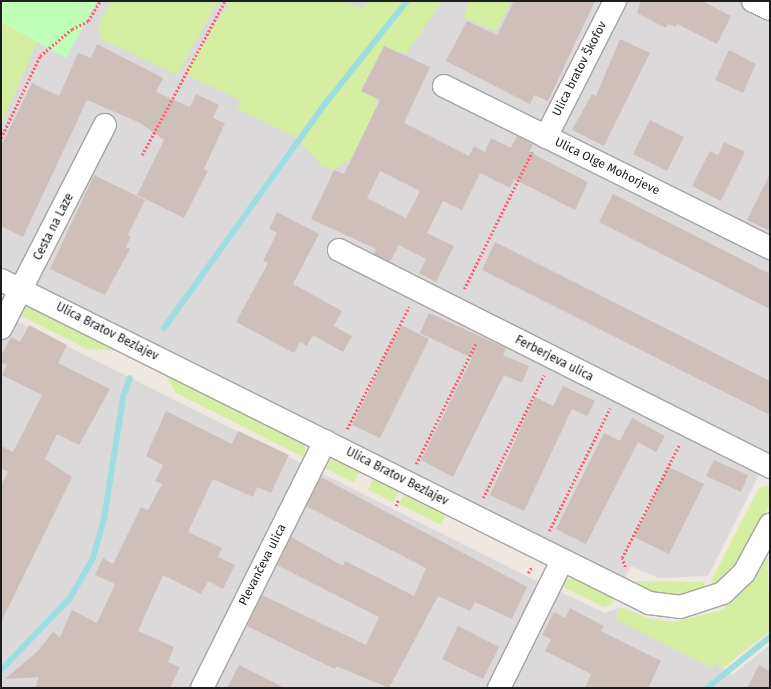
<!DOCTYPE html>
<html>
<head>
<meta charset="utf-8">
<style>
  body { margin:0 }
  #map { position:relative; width:771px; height:689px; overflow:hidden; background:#efe8e1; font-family:"Fira Sans",sans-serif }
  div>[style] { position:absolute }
  .residential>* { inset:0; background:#dbd9da }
  .grass>* { inset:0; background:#d6eea2 }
  .park>* { inset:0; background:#c1feb9 }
  .stream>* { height:6px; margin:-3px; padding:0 3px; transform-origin:3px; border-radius:3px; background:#9edee1 }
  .building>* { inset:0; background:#cfbfba }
  .path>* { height:2.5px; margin-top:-1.25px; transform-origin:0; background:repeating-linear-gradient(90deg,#ff6270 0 2px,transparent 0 4px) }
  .roads { filter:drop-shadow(1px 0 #a4a4a4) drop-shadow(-1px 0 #a4a4a4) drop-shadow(0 1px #a4a4a4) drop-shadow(0 -1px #a4a4a4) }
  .minor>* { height:22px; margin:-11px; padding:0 11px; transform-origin:11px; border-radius:11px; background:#fff }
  span { translate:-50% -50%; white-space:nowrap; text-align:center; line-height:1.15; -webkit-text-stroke:3px #fff; paint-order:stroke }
  .street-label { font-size:12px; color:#1d1d1d }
  .frame { position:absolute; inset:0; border:2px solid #1d1d1d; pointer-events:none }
</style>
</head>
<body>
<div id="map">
  <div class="residential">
    <i style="clip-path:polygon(1px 1px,770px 1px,770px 453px,708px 576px,659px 578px,631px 566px,623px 582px,1px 271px)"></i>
    <i style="clip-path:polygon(1px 313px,533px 579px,605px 613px,621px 607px,615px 618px,712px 668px,715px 662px,732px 675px,770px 645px,770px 688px,1px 688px)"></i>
  </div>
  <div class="grass">
    <i style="clip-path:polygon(111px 1px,218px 1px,177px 75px,99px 38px,99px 23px)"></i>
    <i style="clip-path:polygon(230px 1px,345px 1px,363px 9px,368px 1px,442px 1px,406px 54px,384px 46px,361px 91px,376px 97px,376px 109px,352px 158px,334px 170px,322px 166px,294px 136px,236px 108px,241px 100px,184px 74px)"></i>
    <i style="clip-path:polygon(469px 1px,511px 1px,496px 31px,463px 18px)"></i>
    <i style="clip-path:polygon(1px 22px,37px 42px,1px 125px)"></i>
    <i style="clip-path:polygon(24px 307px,32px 307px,122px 351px,87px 349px,15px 313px)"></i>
    <i style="clip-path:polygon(164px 372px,304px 443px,307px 459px,176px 393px)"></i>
    <i style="clip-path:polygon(338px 459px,360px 470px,354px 483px,319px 465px)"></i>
    <i style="clip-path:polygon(374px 477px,400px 489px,393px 502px,368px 490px)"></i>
    <i style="clip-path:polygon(770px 485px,770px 504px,744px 554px,738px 566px,714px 587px,711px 581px,759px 488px)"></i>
    <i style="clip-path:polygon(405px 492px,446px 514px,441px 525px,399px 504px)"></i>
    <i style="clip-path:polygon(767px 547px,770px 631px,723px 668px,715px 662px,712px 668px,615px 619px,621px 607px,651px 619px,673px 622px,719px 611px,726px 607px,723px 602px)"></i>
    <i style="clip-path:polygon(573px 578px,615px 597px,612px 604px,603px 607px,557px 584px)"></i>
    <i style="clip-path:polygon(637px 581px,703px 582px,707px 590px,692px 596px,662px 597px,634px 587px)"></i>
  </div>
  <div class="park">
    <i style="clip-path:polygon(1px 1px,97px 1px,66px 58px,1px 22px)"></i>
  </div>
  <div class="stream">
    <i style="left:164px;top:328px;width:276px;rotate:-54.3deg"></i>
    <i style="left:325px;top:104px;width:132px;rotate:-51.5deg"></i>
    <i style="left:1px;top:670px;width:100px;rotate:-46.2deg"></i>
    <i style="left:70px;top:598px;width:46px;rotate:-60.1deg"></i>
    <i style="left:93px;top:558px;width:41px;rotate:-74.2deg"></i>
    <i style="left:104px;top:519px;width:123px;rotate:-81.1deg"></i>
    <i style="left:123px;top:397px;width:20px;rotate:-70deg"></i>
    <i style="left:707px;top:688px;width:81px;rotate:-39deg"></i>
  </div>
  <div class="building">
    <i style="clip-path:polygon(514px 1px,595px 1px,548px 101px,534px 95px,530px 104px,446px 61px,467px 21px,497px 35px)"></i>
    <i style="clip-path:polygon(641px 1px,702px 1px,731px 16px,717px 44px,677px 24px,676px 27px,668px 24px,666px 28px,637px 13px)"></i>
    <i style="clip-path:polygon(620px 39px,650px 53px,604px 146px,572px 130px,592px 94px,596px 96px)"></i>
    <i style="clip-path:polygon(97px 44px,163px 78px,156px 92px,190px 107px,196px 94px,219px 105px,213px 118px,225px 123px,204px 169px,208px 171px,184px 218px,137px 195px,164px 140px,140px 123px,87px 100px,23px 237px,1px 226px,1px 146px,32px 83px,59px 96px,78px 53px,91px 58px)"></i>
    <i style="clip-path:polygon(evenodd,384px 46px,430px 67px,404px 123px,469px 156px,474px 146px,485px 152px,491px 138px,511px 148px,517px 136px,533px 144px,529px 152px,588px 182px,575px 210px,514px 179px,510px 188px,480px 173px,462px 210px,443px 201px,427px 233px,454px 246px,436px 282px,419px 273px,426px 259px,399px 245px,390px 262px,374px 254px,376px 249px,311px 219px,334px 170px,344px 174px,380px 100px,361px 91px,384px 46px,380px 171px,420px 191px,406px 218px,367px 198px,380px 171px)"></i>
    <i style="clip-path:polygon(729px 50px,756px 64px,743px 93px,715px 80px)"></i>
    <i style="clip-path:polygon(650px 120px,684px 137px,667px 171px,633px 154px)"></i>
    <i style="clip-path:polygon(724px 142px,745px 152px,721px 201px,692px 186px,710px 151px,718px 155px)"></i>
    <i style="clip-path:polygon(770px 174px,770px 231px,747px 220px)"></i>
    <i style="clip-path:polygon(94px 175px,145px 200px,128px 235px,131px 237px,126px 247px,130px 249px,105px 295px,50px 269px)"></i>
    <i style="clip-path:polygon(613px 194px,770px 274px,770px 309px,599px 222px)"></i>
    <i style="clip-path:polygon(277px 212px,319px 234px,293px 284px,342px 311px,334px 326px,352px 336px,343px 352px,313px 335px,307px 346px,300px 342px,294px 353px,236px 322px,268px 263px,263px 261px,277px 233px,269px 229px)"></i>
    <i style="clip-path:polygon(495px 242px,770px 381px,770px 415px,482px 270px)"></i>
    <i style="clip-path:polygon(429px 313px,506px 348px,503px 355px,529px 366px,522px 383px,504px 375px,453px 477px,421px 460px,472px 358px,420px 333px)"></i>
    <i style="clip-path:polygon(29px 325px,67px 345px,58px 363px,110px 389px,79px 445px,57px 434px,45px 459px,72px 477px,1px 622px,1px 486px,8px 472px,1px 468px,1px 446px,13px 452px,42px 395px,2px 375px,7px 365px,1px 362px,1px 356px,11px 337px,20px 342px)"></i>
    <i style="clip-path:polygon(401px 325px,429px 339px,380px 438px,352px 425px)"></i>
    <i style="clip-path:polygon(563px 386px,595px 401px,587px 416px,572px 409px,524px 511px,490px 495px,535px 397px,553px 406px)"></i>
    <i style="clip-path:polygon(166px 411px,232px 444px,238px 431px,289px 455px,271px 493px,257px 487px,253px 497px,213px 479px,188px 532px,222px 548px,218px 557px,235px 565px,223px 589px,208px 581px,201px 594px,163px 575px,138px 631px,174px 647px,168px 662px,180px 667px,170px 688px,35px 688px,39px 677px,5px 679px,38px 651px,53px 632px,60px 637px,72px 610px,97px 623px,115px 584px,95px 575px,103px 558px,113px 564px,141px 507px,148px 510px,162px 484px,155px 481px,163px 465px,146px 456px)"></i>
    <i style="clip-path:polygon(632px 418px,665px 436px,656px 452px,638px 442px,586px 544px,556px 529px,604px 433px,620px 441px)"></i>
    <i style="clip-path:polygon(714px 460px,748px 475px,741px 492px,706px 476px)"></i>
    <i style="clip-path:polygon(669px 467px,704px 484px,669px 554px,634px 537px)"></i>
    <i style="clip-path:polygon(321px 477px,527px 587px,512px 619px,475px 602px,470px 611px,438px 596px,389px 688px,336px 666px,335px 669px,247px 626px,262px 595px,366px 645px,379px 617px,277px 565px,291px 537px,343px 566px,345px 561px,414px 596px,426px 568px,306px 506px)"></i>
    <i style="clip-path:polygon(570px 608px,604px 626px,601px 631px,661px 661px,648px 688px,585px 688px,591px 674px,545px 651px,551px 639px,542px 635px,554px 612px,565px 618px)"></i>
    <i style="clip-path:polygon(458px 626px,499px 647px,483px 679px,442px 659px)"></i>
    <i style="clip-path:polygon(239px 665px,285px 688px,227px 688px)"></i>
    <i style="clip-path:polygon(759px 665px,770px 671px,770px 688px,747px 688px)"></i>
  </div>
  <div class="path">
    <i style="left:1px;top:138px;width:91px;rotate:-64.6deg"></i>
    <i style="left:40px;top:56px;width:42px;rotate:-40.2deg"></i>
    <i style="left:72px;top:29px;width:18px;rotate:-27deg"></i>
    <i style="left:88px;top:21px;width:23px;rotate:-59deg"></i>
    <i style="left:142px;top:155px;width:175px;rotate:-61.7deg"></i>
    <i style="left:464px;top:289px;width:153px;rotate:-63.6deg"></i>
    <i style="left:347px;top:429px;width:137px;rotate:-63.1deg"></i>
    <i style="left:416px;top:464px;width:135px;rotate:-63.6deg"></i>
    <i style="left:483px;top:498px;width:137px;rotate:-63.6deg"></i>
    <i style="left:396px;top:506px;width:6px;rotate:-72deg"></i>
    <i style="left:549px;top:531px;width:137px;rotate:-63.6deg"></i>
    <i style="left:625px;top:567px;width:9px;rotate:-108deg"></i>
    <i style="left:622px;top:558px;width:127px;rotate:-63.2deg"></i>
    <i style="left:528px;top:573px;width:8px;rotate:-60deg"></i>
  </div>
  <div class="roads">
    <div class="minor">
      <i style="left:753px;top:1px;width:19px;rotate:25deg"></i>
      <i style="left:444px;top:86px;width:364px;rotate:26.4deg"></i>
      <i style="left:546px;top:137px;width:153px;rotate:-63.1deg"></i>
      <i style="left:339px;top:250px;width:483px;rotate:26.7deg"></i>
      <i style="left:1px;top:280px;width:724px;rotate:26.49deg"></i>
      <i style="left:649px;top:603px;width:31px;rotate:7deg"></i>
      <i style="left:680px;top:607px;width:45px;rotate:-18deg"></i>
      <i style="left:723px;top:593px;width:29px;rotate:-44deg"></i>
      <i style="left:744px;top:573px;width:55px;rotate:-61.6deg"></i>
      <i style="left:1px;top:328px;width:228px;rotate:-62.9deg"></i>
      <i style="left:202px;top:688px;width:276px;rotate:-63.5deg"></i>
      <i style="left:499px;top:688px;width:142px;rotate:-63.6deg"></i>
    </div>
  </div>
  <div class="street-label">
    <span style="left:580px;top:69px;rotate:-63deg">Ulica bratov Škofov</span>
    <span style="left:607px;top:167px;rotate:26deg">Ulica Olge Mohorjeve</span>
    <span style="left:54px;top:227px;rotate:-63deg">Cesta na Laze</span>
    <span style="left:107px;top:332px;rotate:27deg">Ulica Bratov Bezlajev</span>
    <span style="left:554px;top:359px;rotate:27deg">Ferberjeva ulica</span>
    <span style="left:397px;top:477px;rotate:27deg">Ulica Bratov Bezlajev</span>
    <span style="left:263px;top:565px;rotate:-63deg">Plevančeva ulica</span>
  </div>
  <div class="frame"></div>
</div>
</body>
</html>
